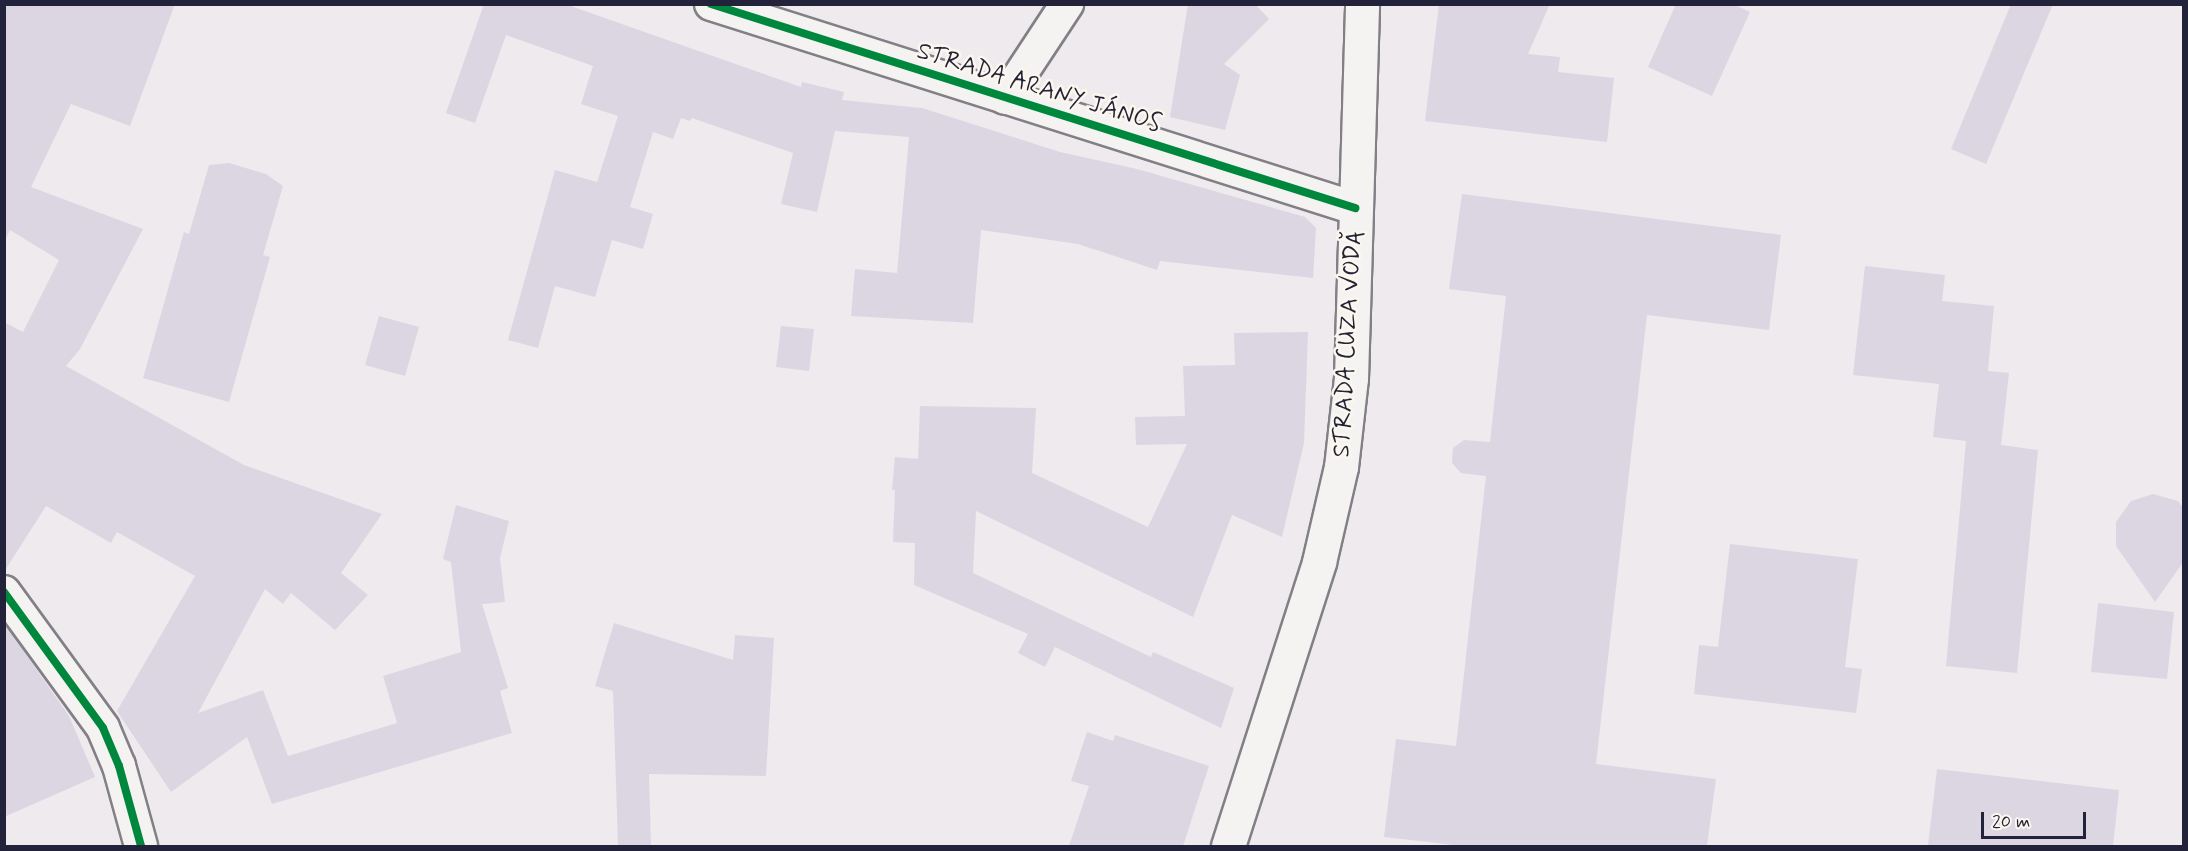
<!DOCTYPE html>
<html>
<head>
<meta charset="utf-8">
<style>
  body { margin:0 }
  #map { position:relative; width:2188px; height:851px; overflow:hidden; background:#eeeaee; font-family:Mynerve,sans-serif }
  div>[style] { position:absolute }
  .building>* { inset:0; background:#dcd6e3 }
  .roads { filter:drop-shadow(2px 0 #828087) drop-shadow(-2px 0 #828087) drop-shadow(0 2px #828087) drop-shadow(0 -2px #828087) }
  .street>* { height:32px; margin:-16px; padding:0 16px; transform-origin:16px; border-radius:16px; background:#f5f3f1 }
  .secondary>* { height:33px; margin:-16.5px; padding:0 16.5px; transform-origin:16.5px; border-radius:16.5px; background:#f5f3f1 }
  .cycleway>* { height:8px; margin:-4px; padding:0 4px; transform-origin:4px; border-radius:4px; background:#00873e }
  span { translate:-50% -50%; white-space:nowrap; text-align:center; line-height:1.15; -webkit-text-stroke:5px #fbf7ec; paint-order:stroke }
  .street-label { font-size:24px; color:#22223b }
  .frame { position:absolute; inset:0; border:6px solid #22223b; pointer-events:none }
  .scale { position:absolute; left:1981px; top:812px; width:105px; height:27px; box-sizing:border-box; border:3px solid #22223b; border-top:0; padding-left:8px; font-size:18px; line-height:21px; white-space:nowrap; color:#22223b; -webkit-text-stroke:4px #fbf7ec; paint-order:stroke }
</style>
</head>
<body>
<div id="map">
  <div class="building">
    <i style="clip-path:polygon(4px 4px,175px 4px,130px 126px,71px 104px,31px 187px,143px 229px,80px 349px,66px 366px,244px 465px,382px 514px,341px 573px,368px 595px,335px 630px,291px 593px,283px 604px,265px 589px,198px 713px,263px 690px,288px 756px,397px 723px,383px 676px,461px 652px,451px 562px,443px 559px,456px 505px,509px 521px,500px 558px,505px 602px,482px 604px,508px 688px,500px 691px,512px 733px,272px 804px,247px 737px,171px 792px,117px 711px,195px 576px,117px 532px,111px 543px,46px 506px,4px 572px,4px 322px,23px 332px,59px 260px,10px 230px,4px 242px)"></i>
    <i style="clip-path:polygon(484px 4px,565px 4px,801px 87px,802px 82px,844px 92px,842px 100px,922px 108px,1060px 152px,1137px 169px,1305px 217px,1316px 228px,1313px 278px,1160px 261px,1157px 270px,1078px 244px,981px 230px,973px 323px,851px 316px,855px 269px,897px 273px,909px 137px,835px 131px,817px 212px,781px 204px,793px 153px,692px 118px,690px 121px,681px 118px,673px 139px,653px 132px,630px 207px,653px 214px,643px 249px,612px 240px,595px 297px,555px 286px,538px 348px,508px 340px,555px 170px,597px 182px,618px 116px,581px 104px,593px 66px,506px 35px,475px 123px,446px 113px)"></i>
    <i style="clip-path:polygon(1188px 4px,1255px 4px,1269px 19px,1224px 64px,1240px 75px,1225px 130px,1170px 117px)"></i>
    <i style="clip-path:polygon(1439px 4px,1550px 4px,1528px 54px,1560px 57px,1558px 72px,1614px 78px,1607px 142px,1425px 121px)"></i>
    <i style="clip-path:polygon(1676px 4px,1733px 4px,1750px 12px,1712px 96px,1648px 67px)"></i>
    <i style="clip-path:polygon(2011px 4px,2053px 4px,1986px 164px,1951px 149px)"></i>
    <i style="clip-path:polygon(229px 163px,266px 174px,283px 186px,263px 255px,270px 257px,229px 402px,143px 378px,184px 232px,189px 234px,209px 165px)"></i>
    <i style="clip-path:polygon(1462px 194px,1781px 235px,1769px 330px,1647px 315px,1596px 764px,1716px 779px,1707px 846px,1463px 846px,1384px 837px,1396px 739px,1456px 746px,1486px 476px,1461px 473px,1452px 463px,1453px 448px,1464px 440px,1490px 442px,1506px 296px,1449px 289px)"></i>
    <i style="clip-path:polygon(1865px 266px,1945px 275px,1942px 301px,1994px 306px,1988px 371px,2009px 373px,2001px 445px,2038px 450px,2017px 673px,1946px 666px,1966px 441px,1933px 437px,1939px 384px,1853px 375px)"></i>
    <i style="clip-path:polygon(379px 316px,419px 327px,405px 376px,365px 365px)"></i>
    <i style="clip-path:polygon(781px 326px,814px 329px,809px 371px,776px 367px)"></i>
    <i style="clip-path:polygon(1308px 332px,1304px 443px,1282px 537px,1232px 515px,1193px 617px,976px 511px,973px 573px,1151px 657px,1153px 652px,1234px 688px,1221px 728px,1055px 647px,1045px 667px,1018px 653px,1028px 634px,914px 585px,915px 543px,893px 542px,895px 490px,892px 490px,895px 457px,918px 459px,920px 406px,1036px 408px,1032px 473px,1148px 527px,1187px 444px,1136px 445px,1135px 417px,1185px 416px,1183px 366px,1235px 365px,1234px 333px)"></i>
    <i style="clip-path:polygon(2153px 494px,2178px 501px,2184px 509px,2184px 561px,2155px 602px,2116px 546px,2116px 522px,2131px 501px)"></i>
    <i style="clip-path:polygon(1730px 544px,1858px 559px,1845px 667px,1862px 669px,1856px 713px,1694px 694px,1699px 645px,1718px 647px)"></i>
    <i style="clip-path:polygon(2098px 603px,2174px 612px,2167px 679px,2091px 672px)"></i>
    <i style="clip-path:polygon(4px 623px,69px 716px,95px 777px,4px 817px)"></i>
    <i style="clip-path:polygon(614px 623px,733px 660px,735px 635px,774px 638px,766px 776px,649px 774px,651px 846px,618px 846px,613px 691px,595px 686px)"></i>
    <i style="clip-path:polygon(1087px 732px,1113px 741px,1115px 735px,1209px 766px,1183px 846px,1069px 846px,1089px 786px,1071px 781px)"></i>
    <i style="clip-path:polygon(1937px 769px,2119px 790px,2113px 846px,1928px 846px)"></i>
  </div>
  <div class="roads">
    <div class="street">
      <i style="left:711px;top:4px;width:676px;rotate:17.58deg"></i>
      <i style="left:1005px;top:98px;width:113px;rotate:-56.6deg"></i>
      <i style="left:4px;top:592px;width:168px;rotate:53.9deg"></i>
      <i style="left:103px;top:728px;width:41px;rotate:67.2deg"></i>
      <i style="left:119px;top:766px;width:83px;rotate:74.6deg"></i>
    </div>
    <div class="secondary">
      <i style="left:1228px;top:846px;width:298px;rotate:-72.2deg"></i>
      <i style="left:1319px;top:562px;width:98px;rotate:-77deg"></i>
      <i style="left:1341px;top:467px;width:90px;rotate:-83.6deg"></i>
      <i style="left:1351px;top:378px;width:374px;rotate:-88.3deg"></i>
    </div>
  </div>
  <div class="cycleway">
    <i style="left:711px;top:4px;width:676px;rotate:17.58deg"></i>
    <i style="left:4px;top:592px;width:168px;rotate:53.9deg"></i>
    <i style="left:103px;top:728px;width:41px;rotate:67.2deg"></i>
    <i style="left:119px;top:766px;width:83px;rotate:74.6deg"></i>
  </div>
  <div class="street-label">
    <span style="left:1039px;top:88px;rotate:17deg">STRADA ARANY JÁNOS</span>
    <span style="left:1348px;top:344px;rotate:-87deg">STRADA CUZA VODĂ</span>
  </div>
  <div class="frame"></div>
  <div class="scale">20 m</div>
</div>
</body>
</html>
